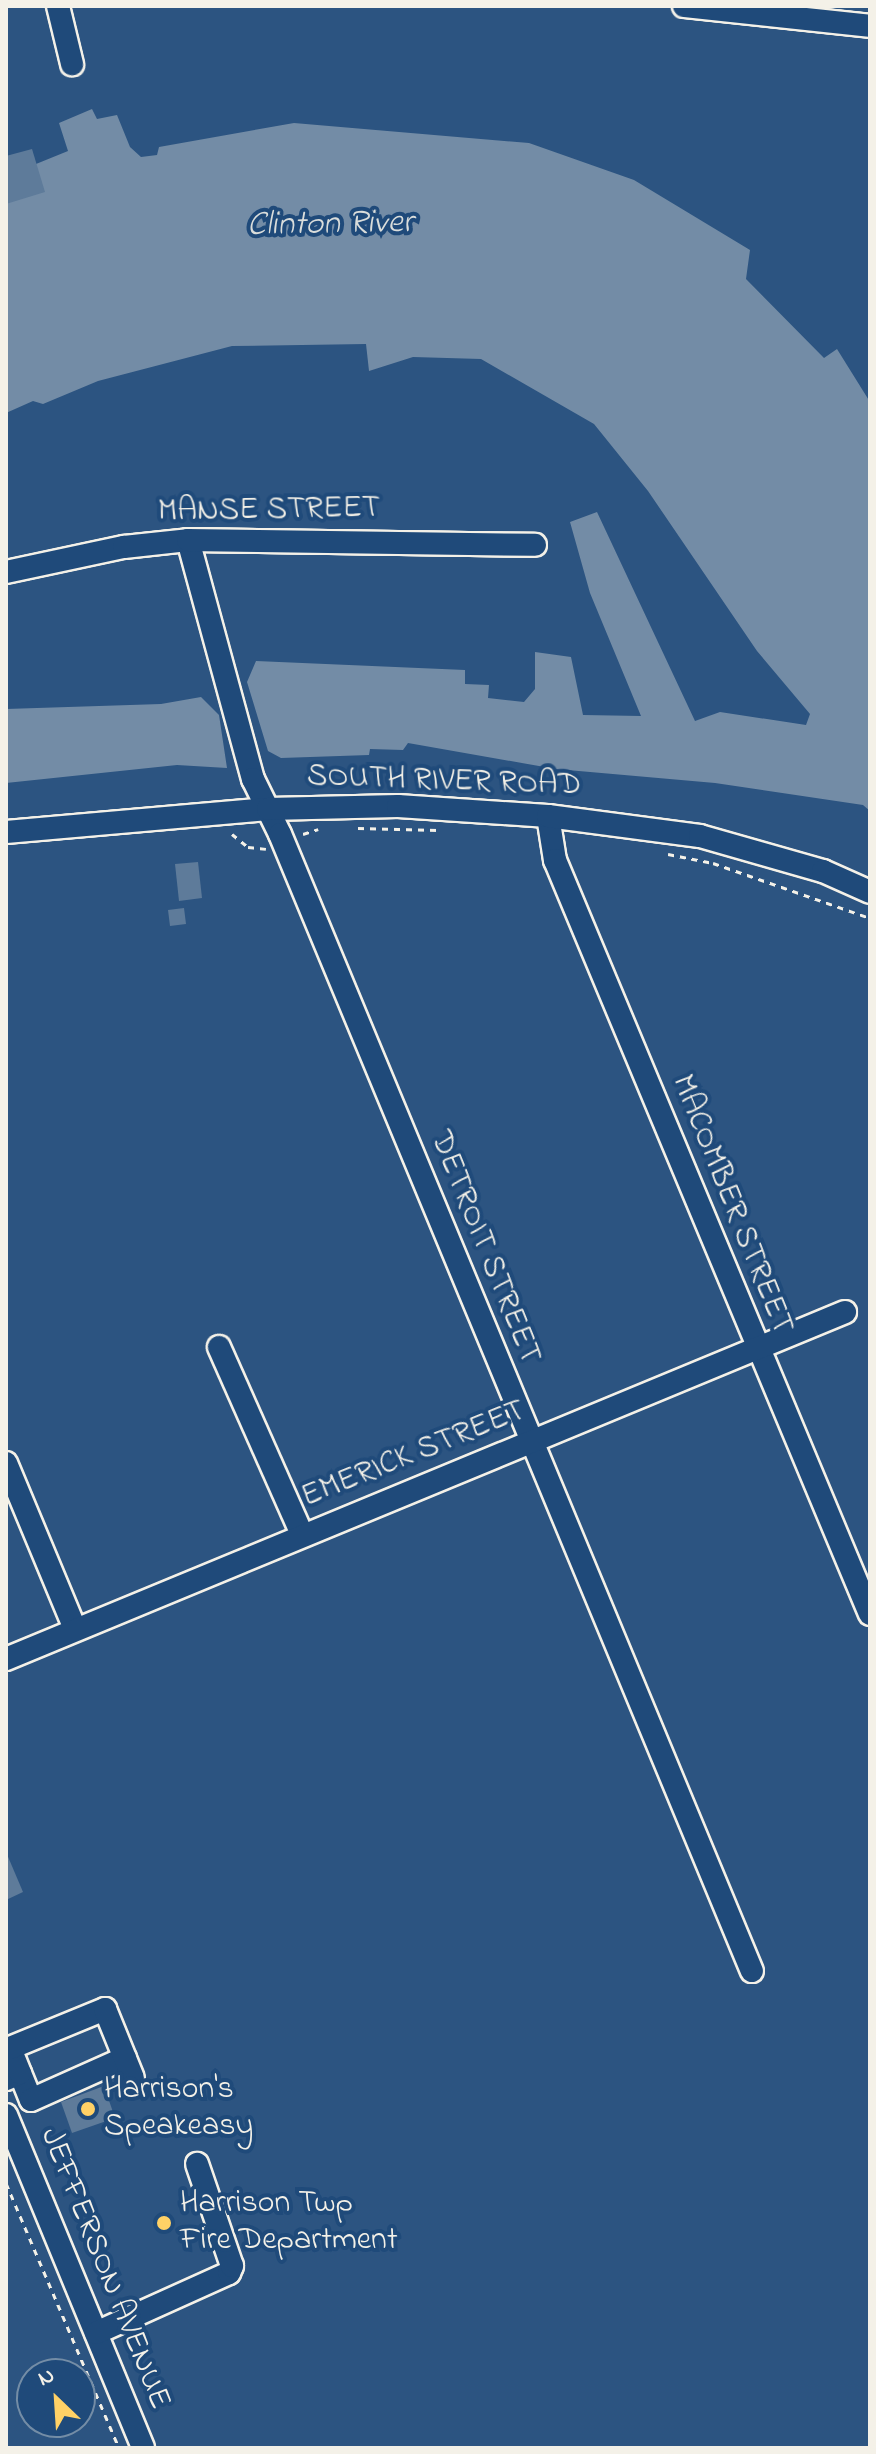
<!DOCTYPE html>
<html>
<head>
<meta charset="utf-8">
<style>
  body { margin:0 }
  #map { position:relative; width:876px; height:2454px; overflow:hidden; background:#2c5481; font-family:"Indie Flower",sans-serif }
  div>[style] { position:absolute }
  .water>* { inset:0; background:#738ca6 }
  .building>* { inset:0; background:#5e7b9a }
  .path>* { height:3px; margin-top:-1.5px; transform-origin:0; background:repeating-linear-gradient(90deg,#f4f1e8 0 6px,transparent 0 12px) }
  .roads { filter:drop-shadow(2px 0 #f4f1e8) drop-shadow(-2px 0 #f4f1e8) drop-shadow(0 2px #f4f1e8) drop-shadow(0 -2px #f4f1e8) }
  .minor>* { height:22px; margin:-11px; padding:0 11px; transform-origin:11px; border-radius:11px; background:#1f4a7a }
  .dots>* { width:22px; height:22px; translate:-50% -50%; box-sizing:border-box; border:4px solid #1f4a7a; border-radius:50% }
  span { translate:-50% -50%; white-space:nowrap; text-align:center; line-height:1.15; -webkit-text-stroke:8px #1f4a7a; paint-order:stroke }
  .street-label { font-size:32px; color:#f4f1e8 }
  .poi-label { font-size:32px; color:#f4f1e8 }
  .left { translate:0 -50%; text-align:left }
  .water-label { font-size:34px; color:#dadddb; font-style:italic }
  .frame { position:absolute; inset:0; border:8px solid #f4f1e8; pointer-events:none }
  .north { position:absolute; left:16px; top:2358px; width:80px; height:80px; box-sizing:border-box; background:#1f4a7a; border:2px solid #748da6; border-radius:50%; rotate:335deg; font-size:22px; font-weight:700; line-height:32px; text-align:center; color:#f4f1e8 }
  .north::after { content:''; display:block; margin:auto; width:28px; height:36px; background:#ffd166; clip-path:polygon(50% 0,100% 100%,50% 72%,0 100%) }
</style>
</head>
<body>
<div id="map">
  <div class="water">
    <i style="clip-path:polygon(92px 109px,97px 119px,117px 115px,130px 147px,141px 157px,157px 155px,159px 147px,294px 123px,529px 143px,634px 180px,750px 250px,746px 279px,824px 358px,837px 349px,870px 402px,870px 811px,863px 805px,715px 783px,556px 769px,408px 743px,403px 750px,370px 749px,369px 755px,281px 758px,268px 751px,247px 682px,256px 661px,465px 670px,465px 684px,489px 685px,488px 698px,524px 702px,535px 689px,535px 652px,571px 657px,583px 715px,641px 716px,590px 593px,570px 522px,597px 512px,695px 721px,720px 712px,806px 725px,810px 714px,757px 651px,648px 491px,594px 424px,481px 359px,413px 357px,369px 371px,366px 344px,232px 346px,98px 381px,43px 404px,33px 401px,6px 413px,6px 203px,36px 164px,68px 151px,59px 123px)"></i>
    <i style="clip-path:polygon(201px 697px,219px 715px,227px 768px,177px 765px,6px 783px,6px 709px,161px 704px)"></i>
  </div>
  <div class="building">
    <i style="clip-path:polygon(32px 149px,45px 192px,6px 204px,6px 156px)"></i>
    <i style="clip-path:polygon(198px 862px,202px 898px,179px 901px,175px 864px)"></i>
    <i style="clip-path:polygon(184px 908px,186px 924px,170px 926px,168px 910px)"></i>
    <i style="clip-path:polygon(6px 1852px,23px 1892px,6px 1900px)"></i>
    <i style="clip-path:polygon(104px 2086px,115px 2118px,72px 2133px,61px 2102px)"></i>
  </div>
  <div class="path">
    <i style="left:358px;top:828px;width:80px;rotate:1.4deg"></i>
    <i style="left:232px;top:834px;width:21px;rotate:39deg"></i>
    <i style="left:248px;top:847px;width:18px;rotate:6deg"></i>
    <i style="left:303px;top:834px;width:16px;rotate:-18deg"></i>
    <i style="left:668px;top:854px;width:46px;rotate:11.3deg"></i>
    <i style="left:713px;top:863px;width:166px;rotate:19.3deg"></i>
    <i style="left:6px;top:2183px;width:288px;rotate:66.9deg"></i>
  </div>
  <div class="roads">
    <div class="minor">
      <i style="left:58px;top:6px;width:60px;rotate:76.4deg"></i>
      <i style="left:684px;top:6px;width:187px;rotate:6.1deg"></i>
      <i style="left:188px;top:540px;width:248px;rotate:74.8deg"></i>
      <i style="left:253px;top:779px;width:61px;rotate:63.9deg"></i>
      <i style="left:280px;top:834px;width:1231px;rotate:67.46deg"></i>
      <i style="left:6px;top:572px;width:121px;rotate:-12deg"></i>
      <i style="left:124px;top:547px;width:64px;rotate:-6.2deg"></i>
      <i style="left:188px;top:540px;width:347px;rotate:0.8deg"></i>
      <i style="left:548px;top:816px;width:45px;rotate:81deg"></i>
      <i style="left:555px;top:860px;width:817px;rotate:67.33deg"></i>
      <i style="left:6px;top:832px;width:263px;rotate:-5deg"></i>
      <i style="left:268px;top:809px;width:130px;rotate:-1.3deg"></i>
      <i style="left:398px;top:806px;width:150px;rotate:3.8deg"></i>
      <i style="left:548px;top:816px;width:153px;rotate:7.5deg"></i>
      <i style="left:700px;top:836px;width:128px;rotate:15.9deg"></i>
      <i style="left:823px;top:871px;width:51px;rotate:24.1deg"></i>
      <i style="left:219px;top:1347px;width:205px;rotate:66.1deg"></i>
      <i style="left:6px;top:1463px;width:180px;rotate:67.4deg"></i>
      <i style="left:6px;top:1659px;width:908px;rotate:-22.47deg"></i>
      <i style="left:20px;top:2073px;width:29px;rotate:68deg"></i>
      <i style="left:31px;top:2100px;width:103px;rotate:-24.1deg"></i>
      <i style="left:6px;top:2079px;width:15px;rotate:-23deg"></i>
      <i style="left:20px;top:2073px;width:27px;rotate:-112deg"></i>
      <i style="left:10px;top:2048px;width:103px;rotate:-22.3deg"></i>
      <i style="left:105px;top:2009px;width:74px;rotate:67.9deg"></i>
      <i style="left:6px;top:2115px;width:360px;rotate:67.6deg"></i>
      <i style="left:96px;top:2333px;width:146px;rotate:-24.3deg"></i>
      <i style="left:229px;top:2273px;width:8px;rotate:-67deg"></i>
      <i style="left:232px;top:2266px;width:108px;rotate:-108.9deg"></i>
    </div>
  </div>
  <div class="dots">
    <i style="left:88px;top:2109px;background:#ffd166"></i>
    <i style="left:164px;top:2223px;background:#ffd166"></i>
  </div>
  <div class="street-label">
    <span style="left:269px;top:511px;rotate:-1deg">MANSE STREET</span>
    <span style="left:444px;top:782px;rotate:2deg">SOUTH RIVER ROAD</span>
    <span style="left:731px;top:1205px;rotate:68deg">MACOMBER STREET</span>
    <span style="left:484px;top:1248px;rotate:68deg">DETROIT STREET</span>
    <span style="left:414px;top:1455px;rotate:-22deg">EMERICK STREET</span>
    <span style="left:104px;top:2269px;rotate:68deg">JEFFERSON AVENUE</span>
  </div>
  <div class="poi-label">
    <span class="left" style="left:104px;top:2109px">Harrison's<br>Speakeasy</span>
    <span class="left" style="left:180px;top:2223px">Harrison Twp<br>Fire Department</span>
  </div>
  <div class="water-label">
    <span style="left:330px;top:225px;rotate:-1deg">Clinton River</span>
  </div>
  <div class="frame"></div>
  <div class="north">N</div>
</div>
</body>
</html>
